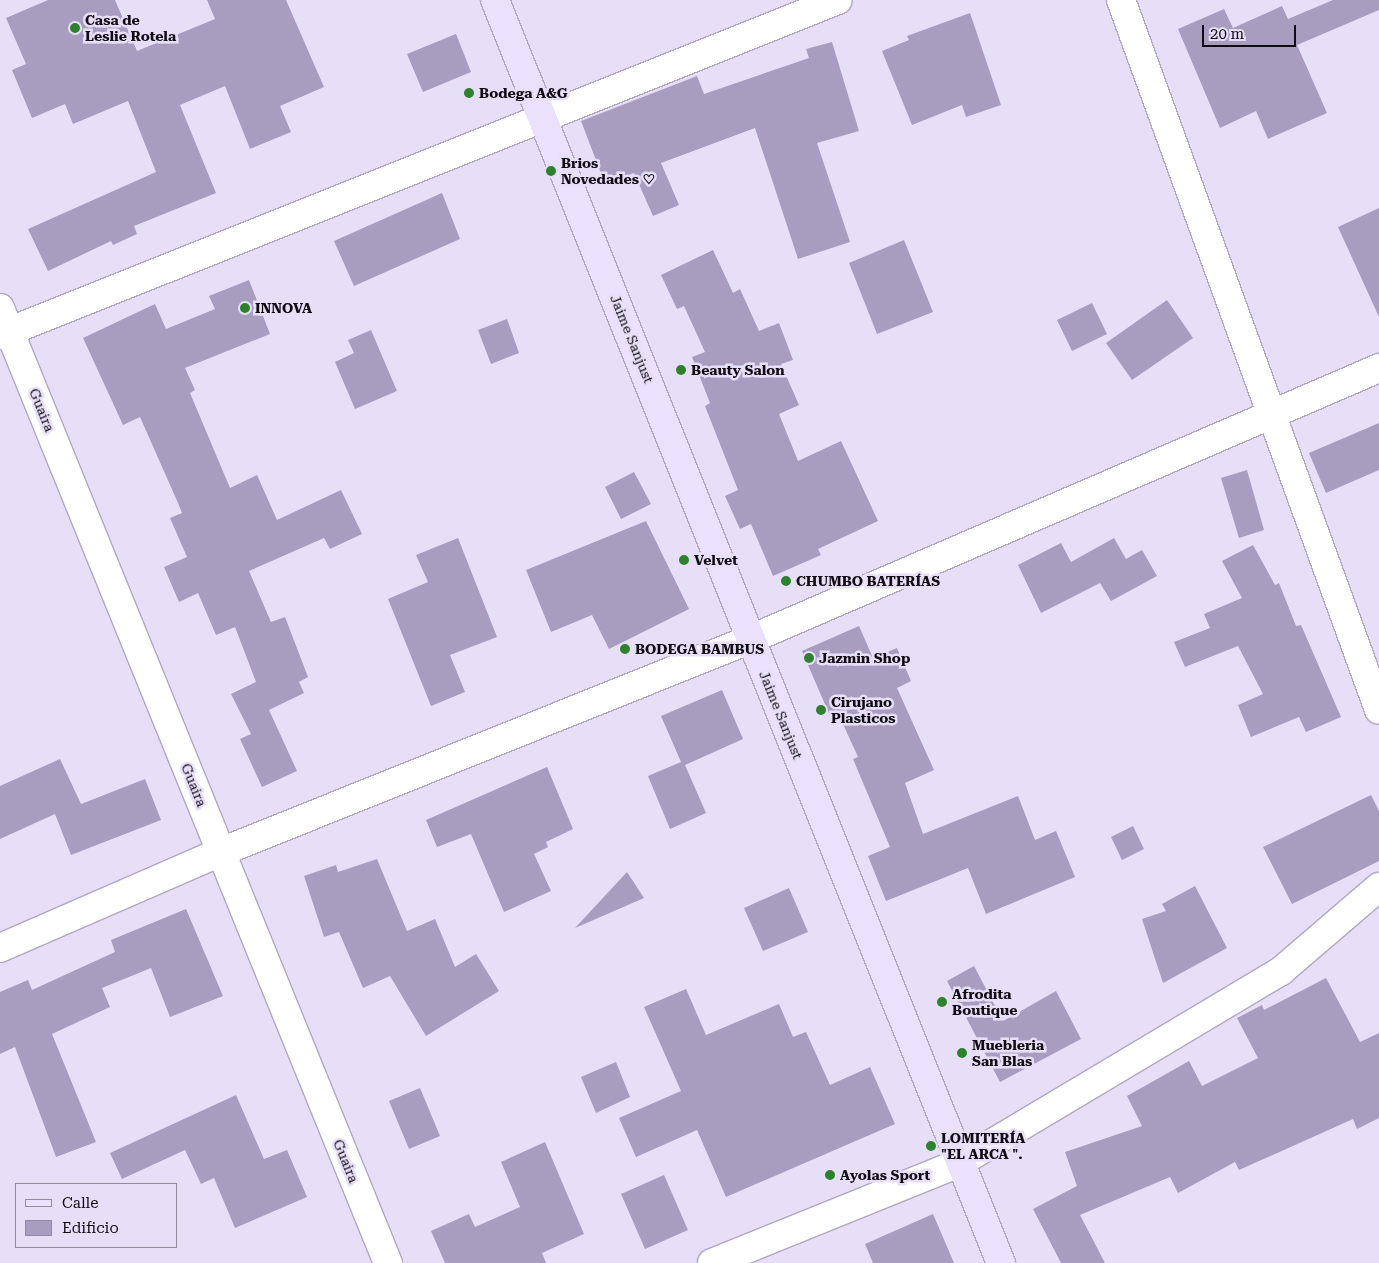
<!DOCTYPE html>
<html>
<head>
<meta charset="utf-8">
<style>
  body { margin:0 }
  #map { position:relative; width:1379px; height:1263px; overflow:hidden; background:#e7dff8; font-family:"Roboto Serif",serif }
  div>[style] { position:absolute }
  .building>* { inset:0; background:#a99dbf }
  .roads { filter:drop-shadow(1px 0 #b0a8c0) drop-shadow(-1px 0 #b0a8c0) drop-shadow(0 1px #b0a8c0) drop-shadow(0 -1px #b0a8c0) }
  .minor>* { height:28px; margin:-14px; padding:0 14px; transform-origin:14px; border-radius:14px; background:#fff }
  .major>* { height:28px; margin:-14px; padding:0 14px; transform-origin:14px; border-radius:14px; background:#ebe1fc }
  .dots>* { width:14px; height:14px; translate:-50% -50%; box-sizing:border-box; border:2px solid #e7dff8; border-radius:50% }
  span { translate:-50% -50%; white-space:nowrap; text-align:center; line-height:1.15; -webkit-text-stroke:5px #e7dff8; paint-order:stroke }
  .poi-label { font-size:14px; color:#0f0c14; font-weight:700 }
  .left { translate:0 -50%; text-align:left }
  .street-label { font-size:14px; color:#0f0c14 }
  .legend { position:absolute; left:15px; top:1183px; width:162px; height:65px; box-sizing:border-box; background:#e7dff8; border:1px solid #918b9d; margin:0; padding:6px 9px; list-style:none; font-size:15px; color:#0f0c14 }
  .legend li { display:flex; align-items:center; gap:10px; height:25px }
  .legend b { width:25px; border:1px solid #918b9d }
  .scale { position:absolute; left:1202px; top:25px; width:94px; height:22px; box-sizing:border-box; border:2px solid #0f0c14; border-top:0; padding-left:6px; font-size:15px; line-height:18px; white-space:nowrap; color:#0f0c14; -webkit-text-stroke:4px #e7dff8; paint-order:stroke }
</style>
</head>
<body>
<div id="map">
  <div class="building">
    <i style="clip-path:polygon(48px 0,115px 0,137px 51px,215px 19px,207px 0,286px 0,324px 87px,280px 106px,291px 132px,250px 149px,225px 86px,180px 105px,216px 193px,134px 226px,137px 234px,113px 245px,111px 241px,48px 271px,28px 229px,156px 172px,128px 101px,73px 124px,65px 104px,32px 118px,12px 70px,26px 64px,6px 18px)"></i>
    <i style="clip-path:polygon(1333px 0,1379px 0,1379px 10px,1297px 45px,1327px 113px,1268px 139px,1256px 111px,1220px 128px,1178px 29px,1224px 9px,1233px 28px,1282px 6px,1288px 19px)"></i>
    <i style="clip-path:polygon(970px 13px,1001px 105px,966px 117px,962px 105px,912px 125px,882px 51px,909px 40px,907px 36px)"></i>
    <i style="clip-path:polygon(456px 34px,471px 72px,423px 92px,407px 54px)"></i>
    <i style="clip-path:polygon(832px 42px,859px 131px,817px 143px,850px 242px,798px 259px,755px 128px,661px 163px,679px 205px,653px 216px,634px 173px,605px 184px,581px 121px,697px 76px,704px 94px,809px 58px,806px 49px)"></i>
    <i style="clip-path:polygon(442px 193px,460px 239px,354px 286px,334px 241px)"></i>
    <i style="clip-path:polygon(1379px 208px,1379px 317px,1338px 227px)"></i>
    <i style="clip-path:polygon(904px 240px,933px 312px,877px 334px,849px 263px)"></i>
    <i style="clip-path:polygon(713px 250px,733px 293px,740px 289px,759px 331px,779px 323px,793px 360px,781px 364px,799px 405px,779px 414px,798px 461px,841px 441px,878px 521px,818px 549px,821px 555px,773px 576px,751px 524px,740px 529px,725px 496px,738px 490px,705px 406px,710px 403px,692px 357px,705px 352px,684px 306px,677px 309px,661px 275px)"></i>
    <i style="clip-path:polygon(249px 280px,270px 334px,185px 368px,195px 390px,190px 393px,230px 488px,257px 475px,277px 520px,341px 490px,362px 534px,330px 549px,324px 538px,249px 571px,271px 622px,285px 617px,308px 677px,299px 682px,304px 693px,269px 710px,297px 771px,262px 787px,240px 739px,251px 734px,231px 694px,256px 682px,235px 627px,216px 635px,198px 593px,179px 602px,164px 567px,187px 557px,170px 518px,182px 513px,178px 503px,140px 417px,123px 425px,83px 338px,155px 304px,166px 329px,215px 309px,209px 296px)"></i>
    <i style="clip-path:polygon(1167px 300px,1193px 338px,1132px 380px,1106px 343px)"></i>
    <i style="clip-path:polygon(1092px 303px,1107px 334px,1072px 351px,1057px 320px)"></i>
    <i style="clip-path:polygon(507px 319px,519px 353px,491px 364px,478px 330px)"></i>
    <i style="clip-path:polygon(371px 330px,397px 391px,355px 409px,335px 362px,354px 353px,348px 340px)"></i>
    <i style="clip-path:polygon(1379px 423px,1379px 470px,1326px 493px,1309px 453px)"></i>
    <i style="clip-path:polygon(1247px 470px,1264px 530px,1239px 538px,1221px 478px)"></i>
    <i style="clip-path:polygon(634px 472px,651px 504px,621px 519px,605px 487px)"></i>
    <i style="clip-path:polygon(646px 521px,689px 609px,609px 649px,592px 615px,551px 632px,526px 570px)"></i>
    <i style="clip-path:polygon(458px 538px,497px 637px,450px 655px,465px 692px,431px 706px,388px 599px,428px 582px,416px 555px)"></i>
    <i style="clip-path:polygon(1114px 538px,1126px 559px,1142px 550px,1157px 576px,1111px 601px,1100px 583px,1041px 613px,1018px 565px,1061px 543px,1071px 562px)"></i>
    <i style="clip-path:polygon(1253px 545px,1275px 585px,1279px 583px,1296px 626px,1301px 625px,1341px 717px,1306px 732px,1299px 717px,1251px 737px,1238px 705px,1263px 694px,1238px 646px,1185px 667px,1174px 642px,1210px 628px,1204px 614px,1242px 598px,1222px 561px)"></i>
    <i style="clip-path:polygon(859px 626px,873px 658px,897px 648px,911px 681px,897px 688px,934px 770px,905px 783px,923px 834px,1018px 796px,1035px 840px,1056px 831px,1075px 877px,986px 914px,968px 868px,886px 901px,868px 856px,890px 847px,853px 759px,858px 757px,838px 713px,830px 716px,802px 651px)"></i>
    <i style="clip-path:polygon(722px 690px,743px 739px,685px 765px,706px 813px,670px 829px,648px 776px,681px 762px,661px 716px)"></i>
    <i style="clip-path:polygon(60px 759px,81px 804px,145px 779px,161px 820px,71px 855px,55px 814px,0 839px,0 786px)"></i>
    <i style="clip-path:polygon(547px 767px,573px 829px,546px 842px,548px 847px,534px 854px,551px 891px,504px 912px,471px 834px,437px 847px,426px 820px)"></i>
    <i style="clip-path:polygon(1371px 795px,1379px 811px,1379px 861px,1292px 904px,1263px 847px)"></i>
    <i style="clip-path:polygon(1133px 826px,1144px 849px,1122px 860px,1111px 837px)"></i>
    <i style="clip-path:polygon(377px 859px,407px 931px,435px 919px,455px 967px,476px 954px,499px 991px,426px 1036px,390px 976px,363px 988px,339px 932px,324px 937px,304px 876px,336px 865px,338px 872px)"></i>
    <i style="clip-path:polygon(627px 872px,644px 898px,575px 928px)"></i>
    <i style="clip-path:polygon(1195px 886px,1227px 948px,1163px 983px,1142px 919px,1166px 911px,1162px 904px)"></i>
    <i style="clip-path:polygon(789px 888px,808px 932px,763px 951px,744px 908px)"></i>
    <i style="clip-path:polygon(186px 909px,223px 996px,170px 1017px,151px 968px,102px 988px,110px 1007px,52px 1034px,96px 1142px,56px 1157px,15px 1047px,0 1054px,0 992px,28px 980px,32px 990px,115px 952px,111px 940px)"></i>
    <i style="clip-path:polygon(974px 966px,1003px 1021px,1056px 991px,1081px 1039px,1000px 1082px,947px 981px)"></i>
    <i style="clip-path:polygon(1326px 978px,1360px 1042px,1379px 1033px,1379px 1118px,1357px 1129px,1353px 1119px,1239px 1170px,1235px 1162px,1178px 1193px,1170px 1177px,1080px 1215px,1105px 1263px,1061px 1263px,1033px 1209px,1077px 1186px,1065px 1152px,1142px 1126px,1127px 1096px,1189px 1061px,1202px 1086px,1258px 1058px,1237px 1018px,1262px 1005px,1264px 1010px)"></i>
    <i style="clip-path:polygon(686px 989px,706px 1035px,779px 1004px,793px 1037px,806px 1032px,830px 1085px,870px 1067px,895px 1124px,726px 1197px,697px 1130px,636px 1157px,619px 1118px,681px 1091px,644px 1007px)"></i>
    <i style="clip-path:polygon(616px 1062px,630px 1097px,596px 1113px,581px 1077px)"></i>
    <i style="clip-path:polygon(420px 1088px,440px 1136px,409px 1149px,389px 1101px)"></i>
    <i style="clip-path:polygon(236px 1095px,264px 1159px,287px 1150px,307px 1197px,235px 1228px,214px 1178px,201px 1184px,185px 1150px,122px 1179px,110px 1153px)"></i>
    <i style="clip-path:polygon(545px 1142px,584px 1234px,542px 1253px,546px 1263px,445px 1263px,431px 1231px,469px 1214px,475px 1227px,520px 1207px,501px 1162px)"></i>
    <i style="clip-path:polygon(664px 1175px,688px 1230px,645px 1249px,621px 1194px)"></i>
    <i style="clip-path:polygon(933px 1214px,954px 1263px,873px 1263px,865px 1244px)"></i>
  </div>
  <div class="roads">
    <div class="minor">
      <i style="left:1121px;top:0;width:755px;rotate:70.03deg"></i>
      <i style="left:0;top:308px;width:1031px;rotate:67.89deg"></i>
      <i style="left:0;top:335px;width:902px;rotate:-21.79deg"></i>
      <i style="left:0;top:948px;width:241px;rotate:-23.5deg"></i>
      <i style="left:221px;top:852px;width:571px;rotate:-21.89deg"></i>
      <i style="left:751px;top:639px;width:684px;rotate:-23.34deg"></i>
      <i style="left:712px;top:1263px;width:266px;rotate:-22deg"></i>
      <i style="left:959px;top:1163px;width:375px;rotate:-30.8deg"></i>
      <i style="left:1281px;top:971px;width:129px;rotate:-40.6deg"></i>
    </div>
    <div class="major">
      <i style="left:495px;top:0;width:1361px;rotate:68.17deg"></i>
    </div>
  </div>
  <div class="dots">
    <i style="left:75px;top:28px;background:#2e812d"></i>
    <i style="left:469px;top:93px;background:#2e812d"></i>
    <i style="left:551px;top:171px;background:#2e812d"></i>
    <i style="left:245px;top:308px;background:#2e812d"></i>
    <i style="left:681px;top:370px;background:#2e812d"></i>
    <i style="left:684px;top:560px;background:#2e812d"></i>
    <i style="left:786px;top:581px;background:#2e812d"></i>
    <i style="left:625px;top:649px;background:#2e812d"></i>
    <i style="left:809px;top:658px;background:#2e812d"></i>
    <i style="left:821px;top:710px;background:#2e812d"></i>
    <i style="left:942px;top:1002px;background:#2e812d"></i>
    <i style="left:962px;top:1053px;background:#2e812d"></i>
    <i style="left:931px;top:1146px;background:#2e812d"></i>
    <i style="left:830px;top:1175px;background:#2e812d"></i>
  </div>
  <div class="poi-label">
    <span class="left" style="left:85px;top:28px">Casa de<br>Leslie Rotela</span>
    <span class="left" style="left:479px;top:93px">Bodega A&amp;G</span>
    <span class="left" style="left:561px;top:171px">Brios<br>Novedades ♡</span>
    <span class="left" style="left:255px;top:308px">INNOVA</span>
    <span class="left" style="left:691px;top:370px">Beauty Salon</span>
    <span class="left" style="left:694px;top:560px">Velvet</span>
    <span class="left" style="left:796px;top:581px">CHUMBO BATERÍAS</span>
    <span class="left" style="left:635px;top:649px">BODEGA BAMBUS</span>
    <span class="left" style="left:819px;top:658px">Jazmin Shop</span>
    <span class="left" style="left:831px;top:710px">Cirujano<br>Plasticos</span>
    <span class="left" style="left:952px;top:1002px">Afrodita<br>Boutique</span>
    <span class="left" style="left:972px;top:1053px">Muebleria<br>San Blas</span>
    <span class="left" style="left:941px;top:1146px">LOMITERÍA<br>"EL ARCA ".</span>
    <span class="left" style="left:840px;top:1175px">Ayolas Sport</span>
  </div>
  <div class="street-label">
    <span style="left:632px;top:339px;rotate:68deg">Jaime Sanjust</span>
    <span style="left:42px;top:410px;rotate:68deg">Guaira</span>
    <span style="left:781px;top:715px;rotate:68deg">Jaime Sanjust</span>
    <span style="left:194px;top:785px;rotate:68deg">Guaira</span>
    <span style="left:346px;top:1161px;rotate:68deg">Guaira</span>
  </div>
  <ul class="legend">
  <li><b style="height:6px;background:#ebe1fc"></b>Calle</li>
  <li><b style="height:14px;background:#a99dbf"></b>Edificio</li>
  </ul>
  <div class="scale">20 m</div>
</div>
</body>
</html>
